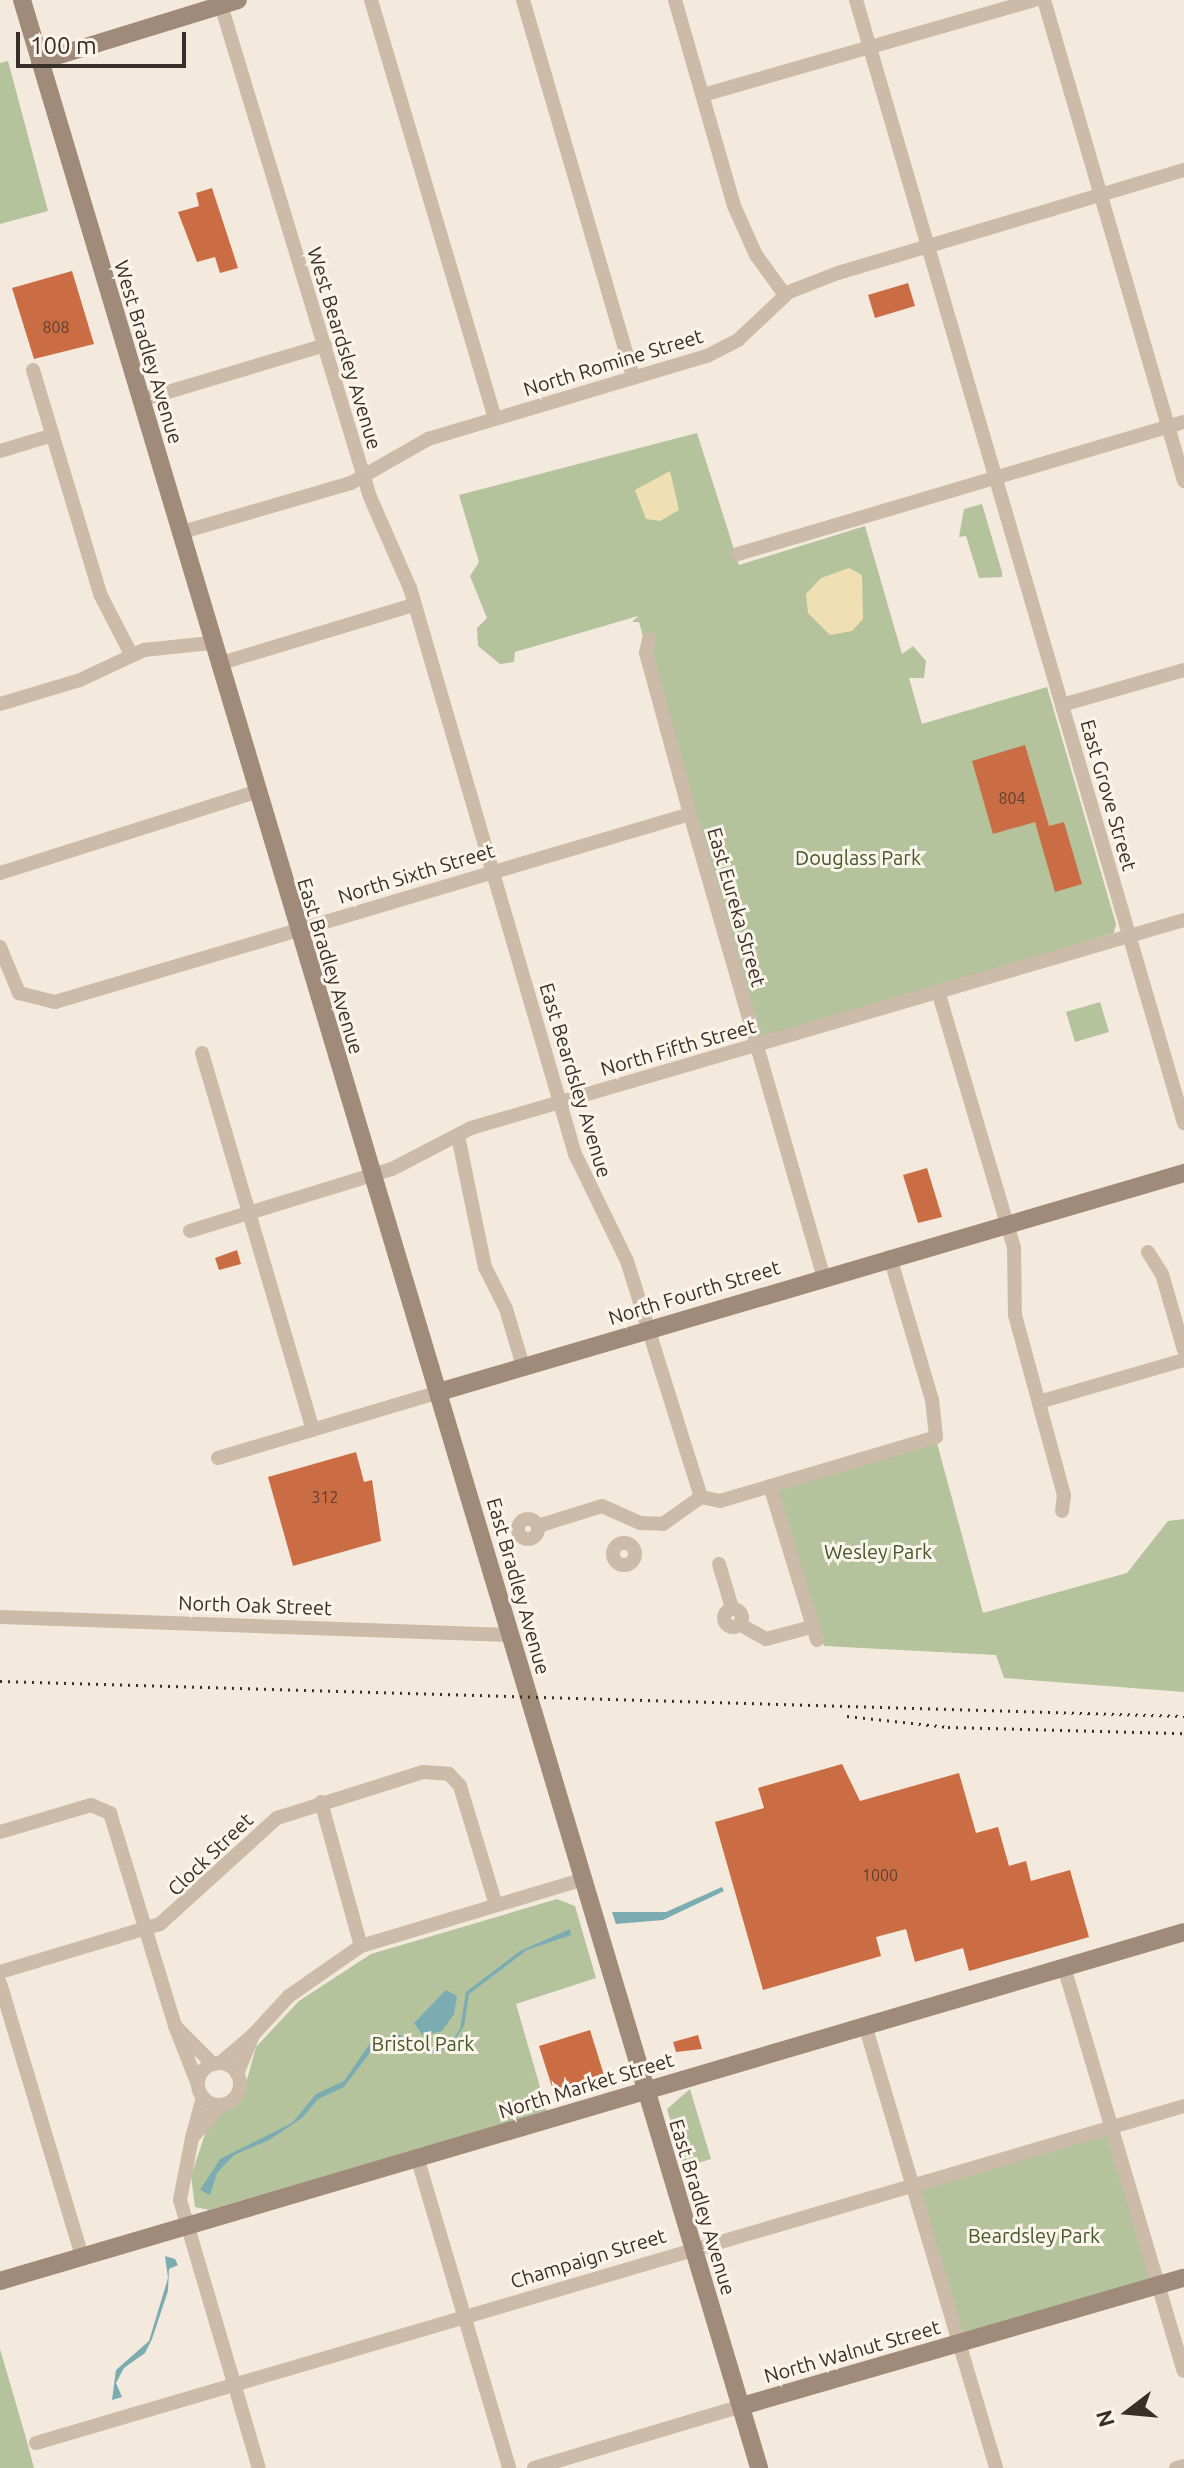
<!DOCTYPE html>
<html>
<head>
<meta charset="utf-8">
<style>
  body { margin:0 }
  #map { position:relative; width:1184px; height:2468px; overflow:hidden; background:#f3eadd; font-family:Ubuntu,sans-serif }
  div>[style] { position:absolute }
  .green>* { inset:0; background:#b4c39c }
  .sand>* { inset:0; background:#f0dfb3 }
  .water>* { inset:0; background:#7bacb2 }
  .building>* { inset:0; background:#cb6d44 }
  .street>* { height:14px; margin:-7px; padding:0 7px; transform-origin:7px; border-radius:7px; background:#ccbba8 }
  .street>.ring { margin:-7px; padding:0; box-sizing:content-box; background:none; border:14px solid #ccbba8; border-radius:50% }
  .secondary>* { height:18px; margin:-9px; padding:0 9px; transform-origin:9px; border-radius:9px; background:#a08a79 }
  .rail>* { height:3px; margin-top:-1.5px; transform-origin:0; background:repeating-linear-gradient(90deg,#392f29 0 2px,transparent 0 8px) }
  span { translate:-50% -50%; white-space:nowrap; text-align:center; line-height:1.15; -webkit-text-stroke:6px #fbf4ea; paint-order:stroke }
  .number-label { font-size:16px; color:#5e3e30 }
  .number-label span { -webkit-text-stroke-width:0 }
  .street-label { font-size:20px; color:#392f29 }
  .park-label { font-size:20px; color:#45582b }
  .north { position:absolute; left:1088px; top:2372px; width:80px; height:80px; -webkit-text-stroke:6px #fbf4ea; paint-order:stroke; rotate:254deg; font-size:22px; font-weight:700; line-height:32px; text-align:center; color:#392f29 }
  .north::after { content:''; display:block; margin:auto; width:28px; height:36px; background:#392f29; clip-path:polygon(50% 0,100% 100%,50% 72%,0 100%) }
  .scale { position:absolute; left:16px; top:32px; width:170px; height:36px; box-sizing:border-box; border:4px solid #392f29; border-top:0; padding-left:10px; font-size:24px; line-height:28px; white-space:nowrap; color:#392f29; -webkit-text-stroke:6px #fbf4ea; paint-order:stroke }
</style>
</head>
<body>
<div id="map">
  <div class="green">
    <i style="clip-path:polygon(8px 61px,48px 211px,0 224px,0 63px)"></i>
    <i style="clip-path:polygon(697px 433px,739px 565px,865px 526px,902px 654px,913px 646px,926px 661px,924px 678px,909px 678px,922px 724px,1047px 687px,1116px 924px,1114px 933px,757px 1042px,639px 622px,632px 622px,638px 616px,515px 652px,514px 662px,500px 664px,478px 646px,477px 628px,487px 618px,470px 576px,479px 562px,459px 495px)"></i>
    <i style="clip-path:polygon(982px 504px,1002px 572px,1002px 577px,979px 578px,966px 536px,959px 537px,964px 509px)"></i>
    <i style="clip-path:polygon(1100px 1002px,1109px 1032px,1075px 1042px,1066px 1012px)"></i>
    <i style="clip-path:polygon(937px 1443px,983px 1613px,1127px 1573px,1168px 1521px,1184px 1519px,1184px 1692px,1004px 1678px,996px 1655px,824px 1646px,770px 1486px)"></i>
    <i style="clip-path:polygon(557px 1899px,575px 1906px,596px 1978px,516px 2004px,547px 2111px,209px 2210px,195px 2207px,191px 2176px,209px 2122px,242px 2098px,256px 2047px,299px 2001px,371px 1954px)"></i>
    <i style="clip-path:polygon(690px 2089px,711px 2159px,684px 2167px,667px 2109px)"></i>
    <i style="clip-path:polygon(1107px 2132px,1153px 2284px,961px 2339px,914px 2187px)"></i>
    <i style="clip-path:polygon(0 2349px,26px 2438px,34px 2468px,0 2468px)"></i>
  </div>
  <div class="sand">
    <i style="clip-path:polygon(670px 471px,679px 510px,660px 521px,646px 519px,635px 490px)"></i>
    <i style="clip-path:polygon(849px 568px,862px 575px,863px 619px,852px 631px,830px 635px,808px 613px,806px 594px,821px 578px)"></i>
  </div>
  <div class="water">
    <i style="clip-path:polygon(722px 1887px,724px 1891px,663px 1920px,616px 1924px,612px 1912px,666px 1912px)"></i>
    <i style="clip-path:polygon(570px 1929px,571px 1935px,527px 1950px,469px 1994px,464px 2026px,450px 2047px,432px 2053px,399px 2040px,378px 2042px,344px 2087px,318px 2099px,302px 2118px,269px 2140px,234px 2155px,217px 2173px,210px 2195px,200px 2190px,220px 2159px,292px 2123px,316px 2094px,344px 2081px,371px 2042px,398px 2034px,428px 2050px,450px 2044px,460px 2029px,466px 1992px,520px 1951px)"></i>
    <i style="clip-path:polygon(446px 1990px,457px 1996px,454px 2014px,442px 2031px,423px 2036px,414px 2023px)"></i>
    <i style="clip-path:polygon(165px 2256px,175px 2259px,178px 2265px,169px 2269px,168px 2291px,152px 2339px,145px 2353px,124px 2368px,116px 2383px,122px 2397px,112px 2400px,116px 2370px,149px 2341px,168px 2278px)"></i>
  </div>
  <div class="building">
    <i style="clip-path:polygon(212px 188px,238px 268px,220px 273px,215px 257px,197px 262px,178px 212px,199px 206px,196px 193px)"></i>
    <i style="clip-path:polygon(72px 271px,94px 344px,34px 359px,12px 288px)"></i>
    <i style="clip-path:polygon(908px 283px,915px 306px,875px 318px,868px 295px)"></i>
    <i style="clip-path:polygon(1025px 745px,1049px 826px,1064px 822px,1082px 884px,1055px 892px,1035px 822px,993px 834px,972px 761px)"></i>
    <i style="clip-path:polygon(927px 1168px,942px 1217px,918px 1223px,903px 1175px)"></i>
    <i style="clip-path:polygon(237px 1250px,241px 1264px,219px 1270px,215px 1258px)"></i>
    <i style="clip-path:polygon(356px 1452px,364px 1482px,372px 1480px,381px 1541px,293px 1566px,268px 1477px)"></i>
    <i style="clip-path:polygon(842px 1764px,860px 1801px,959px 1773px,976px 1833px,998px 1827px,1009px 1866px,1026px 1861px,1031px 1881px,1070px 1870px,1089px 1937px,969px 1971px,963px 1948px,915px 1962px,906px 1929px,876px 1937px,881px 1956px,763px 1990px,715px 1822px,764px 1808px,758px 1788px)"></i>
    <i style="clip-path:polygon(590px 2030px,604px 2075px,553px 2090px,539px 2046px)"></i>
    <i style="clip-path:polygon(698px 2035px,702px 2049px,676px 2052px,673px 2042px)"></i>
  </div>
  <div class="street">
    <i style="left:371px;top:0;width:436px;rotate:73.5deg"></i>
    <i style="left:523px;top:0;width:393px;rotate:73.7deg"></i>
    <i style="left:675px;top:0;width:214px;rotate:74deg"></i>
    <i style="left:734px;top:206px;width:54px;rotate:65.8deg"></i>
    <i style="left:756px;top:255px;width:49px;rotate:54.1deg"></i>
    <i style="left:856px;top:0;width:1170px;rotate:73.72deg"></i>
    <i style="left:1044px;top:0;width:501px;rotate:73.77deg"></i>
    <i style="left:221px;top:5px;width:514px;rotate:73.15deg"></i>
    <i style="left:370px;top:497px;width:99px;rotate:66.3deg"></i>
    <i style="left:410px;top:588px;width:590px;rotate:73.75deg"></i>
    <i style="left:575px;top:1154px;width:119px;rotate:64.1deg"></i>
    <i style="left:627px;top:1261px;width:247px;rotate:72.6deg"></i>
    <i style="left:701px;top:1497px;width:19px;rotate:12deg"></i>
    <i style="left:720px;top:1501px;width:225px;rotate:-16.5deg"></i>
    <i style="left:936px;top:1437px;width:37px;rotate:-96deg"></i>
    <i style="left:932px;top:1400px;width:149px;rotate:-106.4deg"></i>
    <i style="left:703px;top:95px;width:344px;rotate:-16deg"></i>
    <i style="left:33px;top:370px;width:234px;rotate:73.3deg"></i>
    <i style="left:100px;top:594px;width:68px;rotate:62.7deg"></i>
    <i style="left:141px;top:400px;width:192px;rotate:-16.6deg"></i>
    <i style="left:0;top:451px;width:55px;rotate:-16.8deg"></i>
    <i style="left:179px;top:533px;width:179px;rotate:-16.2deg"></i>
    <i style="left:351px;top:483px;width:89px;rotate:-29.7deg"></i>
    <i style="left:428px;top:439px;width:291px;rotate:-16.6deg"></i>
    <i style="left:707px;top:356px;width:35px;rotate:-27deg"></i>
    <i style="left:738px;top:340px;width:70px;rotate:-43.3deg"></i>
    <i style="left:789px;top:292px;width:53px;rotate:-21.2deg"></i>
    <i style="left:838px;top:273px;width:361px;rotate:-16.6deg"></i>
    <i style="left:738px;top:554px;width:465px;rotate:-16.5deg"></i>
    <i style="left:649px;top:639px;width:14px;rotate:102deg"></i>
    <i style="left:646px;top:653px;width:167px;rotate:74.7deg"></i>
    <i style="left:690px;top:814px;width:481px;rotate:73.9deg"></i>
    <i style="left:218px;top:664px;width:204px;rotate:-16.8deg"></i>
    <i style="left:0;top:704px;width:84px;rotate:-16.7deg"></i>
    <i style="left:80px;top:680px;width:71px;rotate:-25.1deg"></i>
    <i style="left:144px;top:650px;width:67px;rotate:-6deg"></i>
    <i style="left:1062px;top:705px;width:127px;rotate:-16deg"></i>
    <i style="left:0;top:873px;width:269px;rotate:-17.6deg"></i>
    <i style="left:0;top:947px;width:50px;rotate:67.6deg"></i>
    <i style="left:19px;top:993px;width:37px;rotate:14deg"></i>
    <i style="left:55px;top:1002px;width:662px;rotate:-16.49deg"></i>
    <i style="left:938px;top:991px;width:267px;rotate:73.5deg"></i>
    <i style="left:1014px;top:1247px;width:68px;rotate:89.2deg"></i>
    <i style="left:1015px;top:1315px;width:187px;rotate:74.8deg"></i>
    <i style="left:1064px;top:1495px;width:16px;rotate:97deg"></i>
    <i style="left:202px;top:1053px;width:393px;rotate:73.6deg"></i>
    <i style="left:458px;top:1136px;width:134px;rotate:78.4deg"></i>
    <i style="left:485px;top:1267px;width:47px;rotate:63.4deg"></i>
    <i style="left:506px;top:1309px;width:59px;rotate:73.4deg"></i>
    <i style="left:190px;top:1231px;width:211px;rotate:-17.1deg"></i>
    <i style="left:392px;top:1169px;width:89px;rotate:-27.4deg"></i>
    <i style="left:471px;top:1128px;width:743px;rotate:-16.26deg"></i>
    <i style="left:1148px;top:1252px;width:26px;rotate:58deg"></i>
    <i style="left:1162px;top:1274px;width:79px;rotate:73.9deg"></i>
    <i style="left:1039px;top:1402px;width:151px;rotate:-16.2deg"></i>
    <i style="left:218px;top:1458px;width:231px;rotate:-16.6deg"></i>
    <i style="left:770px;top:1486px;width:161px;rotate:73deg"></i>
    <i class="ring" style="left:518px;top:1519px;width:6px;height:6px"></i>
    <i style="left:538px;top:1526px;width:67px;rotate:-17.4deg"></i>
    <i style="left:602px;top:1506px;width:42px;rotate:24.1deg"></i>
    <i style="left:640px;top:1523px;width:23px;rotate:2deg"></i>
    <i style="left:663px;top:1524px;width:47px;rotate:-35.4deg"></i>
    <i class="ring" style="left:613px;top:1543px;width:8px;height:8px"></i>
    <i style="left:719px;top:1564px;width:46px;rotate:73.5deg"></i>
    <i class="ring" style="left:724px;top:1609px;width:4px;height:4px"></i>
    <i style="left:0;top:1617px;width:509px;rotate:2.03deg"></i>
    <i style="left:739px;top:1624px;width:31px;rotate:29deg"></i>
    <i style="left:766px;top:1639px;width:47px;rotate:-14.9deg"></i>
    <i style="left:321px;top:1802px;width:149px;rotate:74.5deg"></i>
    <i style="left:0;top:1832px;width:95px;rotate:-16.5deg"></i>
    <i style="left:91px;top:1805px;width:21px;rotate:23deg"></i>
    <i style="left:110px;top:1813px;width:223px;rotate:73deg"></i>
    <i style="left:1064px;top:1967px;width:421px;rotate:73.5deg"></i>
    <i style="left:0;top:1972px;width:167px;rotate:-16.7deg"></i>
    <i style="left:160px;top:1924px;width:158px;rotate:-42.2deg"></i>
    <i style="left:277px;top:1818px;width:153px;rotate:-17.5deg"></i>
    <i style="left:423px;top:1772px;width:26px;rotate:4deg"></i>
    <i style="left:449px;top:1774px;width:16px;rotate:47deg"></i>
    <i style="left:460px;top:1786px;width:124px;rotate:73.2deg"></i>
    <i style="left:0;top:1983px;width:285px;rotate:73.3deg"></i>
    <i style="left:865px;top:2025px;width:462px;rotate:73.5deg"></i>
    <i style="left:253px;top:2035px;width:53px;rotate:-47.3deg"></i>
    <i style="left:289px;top:1996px;width:88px;rotate:-34.8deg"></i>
    <i style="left:361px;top:1946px;width:230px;rotate:-16.7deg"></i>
    <i style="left:220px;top:2063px;width:43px;rotate:-40.3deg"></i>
    <i style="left:253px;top:2035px;width:42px;rotate:112.3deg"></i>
    <i class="ring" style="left:198px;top:2063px;width:28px;height:28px"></i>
    <i style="left:198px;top:2085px;width:63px;rotate:-111.3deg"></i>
    <i style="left:175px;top:2026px;width:54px;rotate:45deg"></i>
    <i style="left:203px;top:2097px;width:42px;rotate:105deg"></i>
    <i style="left:192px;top:2138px;width:44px;rotate:-48.7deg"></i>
    <i style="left:192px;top:2138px;width:63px;rotate:101deg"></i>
    <i style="left:180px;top:2200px;width:279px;rotate:73.6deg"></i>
    <i style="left:418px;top:2160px;width:321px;rotate:73.5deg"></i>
    <i style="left:36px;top:2443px;width:1196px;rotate:-16.36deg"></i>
    <i style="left:534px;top:2468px;width:217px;rotate:-16.6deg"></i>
    <i style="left:1176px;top:2468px;width:8px;rotate:-14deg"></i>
  </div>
  <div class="secondary">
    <i style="left:22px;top:0;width:2576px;rotate:73.37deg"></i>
    <i style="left:40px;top:61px;width:207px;rotate:-17.1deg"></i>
    <i style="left:439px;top:1392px;width:777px;rotate:-16.38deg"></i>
    <i style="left:0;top:2281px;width:1234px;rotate:-16.42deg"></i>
    <i style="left:742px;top:2406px;width:460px;rotate:-16.2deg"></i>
  </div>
  <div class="rail">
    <i style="left:0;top:1681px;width:1185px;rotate:1.69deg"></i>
    <i style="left:847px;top:1716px;width:102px;rotate:6.2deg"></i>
    <i style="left:948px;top:1727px;width:236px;rotate:1.5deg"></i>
  </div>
  <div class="number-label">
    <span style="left:56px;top:327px">808</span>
    <span style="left:1012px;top:798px">804</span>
    <span style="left:325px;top:1497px">312</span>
    <span style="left:880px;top:1875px">1000</span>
  </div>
  <div class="street-label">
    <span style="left:345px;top:348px;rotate:73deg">West Beardsley Avenue</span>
    <span style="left:149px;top:352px;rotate:73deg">West Bradley Avenue</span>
    <span style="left:613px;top:362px;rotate:-17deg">North Romine Street</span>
    <span style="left:1109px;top:795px;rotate:74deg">East Grove Street</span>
    <span style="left:416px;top:873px;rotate:-17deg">North Sixth Street</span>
    <span style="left:737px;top:907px;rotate:74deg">East Eureka Street</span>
    <span style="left:331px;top:966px;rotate:73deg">East Bradley Avenue</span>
    <span style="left:678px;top:1047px;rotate:-16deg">North Fifth Street</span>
    <span style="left:576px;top:1080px;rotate:73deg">East Beardsley Avenue</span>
    <span style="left:694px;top:1292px;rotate:-17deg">North Fourth Street</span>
    <span style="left:519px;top:1586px;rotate:74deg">East Bradley Avenue</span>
    <span style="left:255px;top:1605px;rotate:2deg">North Oak Street</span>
    <span style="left:210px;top:1854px;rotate:-44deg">Clock Street</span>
    <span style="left:586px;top:2085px;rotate:-17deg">North Market Street</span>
    <span style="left:703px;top:2207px;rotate:73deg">East Bradley Avenue</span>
    <span style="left:588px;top:2258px;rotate:-17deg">Champaign Street</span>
    <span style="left:852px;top:2351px;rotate:-16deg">North Walnut Street</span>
  </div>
  <div class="park-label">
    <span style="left:858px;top:857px">Douglass Park</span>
    <span style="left:878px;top:1551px">Wesley Park</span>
    <span style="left:423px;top:2043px">Bristol Park</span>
    <span style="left:1034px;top:2235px">Beardsley Park</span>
  </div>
  <div class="north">N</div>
  <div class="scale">100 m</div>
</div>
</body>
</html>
